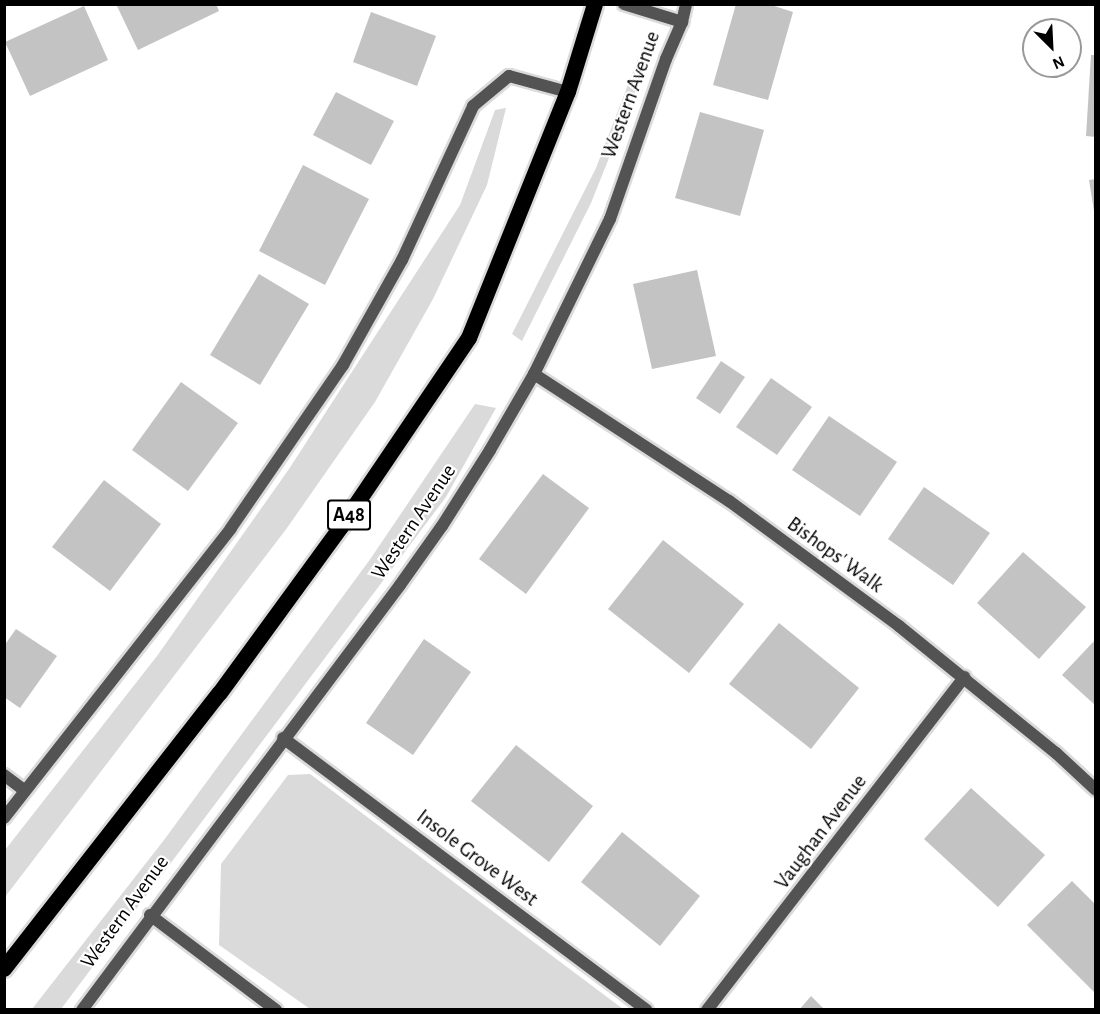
<!DOCTYPE html>
<html>
<head>
<meta charset="utf-8">
<style>
  body { margin:0 }
  #map { position:relative; width:1100px; height:1014px; overflow:hidden; background:#fff; font-family:"Alegreya Sans",sans-serif }
  div>[style] { position:absolute }
  .green>* { inset:0; background:#dadada }
  .building>* { inset:0; background:#c3c3c3 }
  .roads { filter:drop-shadow(2px 0 #dbdbdb) drop-shadow(-2px 0 #dbdbdb) drop-shadow(0 2px #dbdbdb) drop-shadow(0 -2px #dbdbdb) }
  .minor>* { height:12px; margin:-6px; padding:0 6px; transform-origin:6px; border-radius:6px; background:#535353 }
  .trunk>* { height:16px; margin:-8px; padding:0 8px; transform-origin:8px; border-radius:8px; background:#000 }
  span { translate:-50% -50%; white-space:nowrap; text-align:center; line-height:1.15; -webkit-text-stroke:4.5px #fff; paint-order:stroke }
  .shield-label span { padding:2px 4px; background:#fff; border:2px solid; border-radius:4px; -webkit-text-stroke-width:0 }
  .shield-label { font-size:20px; color:#000; font-weight:700 }
  .street-label { font-size:21px; color:#000 }
  .frame { position:absolute; inset:0; border:6px solid #000; pointer-events:none }
  .north { position:absolute; left:1022px; top:18px; width:60px; height:60px; box-sizing:border-box; background:#fff; border:2px solid #999; border-radius:50%; rotate:156deg; font-size:16px; font-weight:700; line-height:24px; text-align:center; color:#000 }
  .north::after { content:''; display:block; margin:auto; width:21px; height:27px; background:#000; clip-path:polygon(50% 0,100% 100%,50% 72%,0 100%) }
</style>
</head>
<body>
<div id="map">
  <div class="green">
    <i style="clip-path:polygon(642px 48px,651px 53px,591px 203px,522px 341px,512px 334px,596px 168px)"></i>
    <i style="clip-path:polygon(506px 108px,487px 185px,433px 299px,375px 402px,287px 528px,5px 897px,5px 850px,157px 656px,289px 469px,460px 205px,495px 110px)"></i>
    <i style="clip-path:polygon(475px 404px,496px 408px,446px 497px,61px 1009px,32px 1009px,164px 840px,371px 558px)"></i>
    <i style="clip-path:polygon(310px 774px,623px 1009px,310px 1009px,219px 945px,221px 864px,288px 775px)"></i>
  </div>
  <div class="building">
    <i style="clip-path:polygon(116px 4px,216px 4px,219px 11px,138px 50px)"></i>
    <i style="clip-path:polygon(736px 4px,768px 4px,793px 12px,768px 100px,713px 85px)"></i>
    <i style="clip-path:polygon(84px 6px,108px 60px,30px 96px,5px 42px)"></i>
    <i style="clip-path:polygon(371px 12px,436px 36px,417px 86px,353px 62px)"></i>
    <i style="clip-path:polygon(1091px 55px,1096px 55px,1096px 137px,1086px 136px)"></i>
    <i style="clip-path:polygon(336px 92px,394px 121px,371px 165px,313px 135px)"></i>
    <i style="clip-path:polygon(700px 112px,764px 130px,740px 216px,675px 198px)"></i>
    <i style="clip-path:polygon(303px 165px,369px 199px,325px 285px,259px 251px)"></i>
    <i style="clip-path:polygon(1096px 179px,1096px 211px,1094px 211px,1089px 180px)"></i>
    <i style="clip-path:polygon(697px 270px,716px 356px,652px 369px,633px 284px)"></i>
    <i style="clip-path:polygon(259px 274px,309px 304px,260px 385px,210px 355px)"></i>
    <i style="clip-path:polygon(721px 361px,745px 377px,720px 414px,696px 398px)"></i>
    <i style="clip-path:polygon(771px 378px,812px 407px,777px 455px,736px 427px)"></i>
    <i style="clip-path:polygon(181px 382px,238px 423px,188px 491px,132px 450px)"></i>
    <i style="clip-path:polygon(829px 416px,897px 462px,860px 516px,792px 470px)"></i>
    <i style="clip-path:polygon(543px 474px,589px 508px,526px 594px,479px 559px)"></i>
    <i style="clip-path:polygon(104px 480px,161px 524px,110px 591px,52px 547px)"></i>
    <i style="clip-path:polygon(924px 487px,990px 533px,953px 585px,888px 539px)"></i>
    <i style="clip-path:polygon(663px 540px,744px 604px,689px 673px,608px 609px)"></i>
    <i style="clip-path:polygon(1023px 552px,1086px 607px,1039px 659px,977px 603px)"></i>
    <i style="clip-path:polygon(779px 623px,859px 688px,811px 749px,729px 684px)"></i>
    <i style="clip-path:polygon(16px 629px,57px 656px,20px 708px,4px 697px,4px 646px)"></i>
    <i style="clip-path:polygon(424px 639px,471px 672px,413px 755px,366px 723px)"></i>
    <i style="clip-path:polygon(1096px 639px,1096px 706px,1062px 675px)"></i>
    <i style="clip-path:polygon(516px 745px,593px 806px,549px 862px,471px 801px)"></i>
    <i style="clip-path:polygon(971px 788px,1045px 855px,998px 907px,924px 839px)"></i>
    <i style="clip-path:polygon(622px 832px,700px 896px,660px 946px,581px 882px)"></i>
    <i style="clip-path:polygon(1072px 881px,1096px 905px,1096px 994px,1027px 925px)"></i>
    <i style="clip-path:polygon(811px 996px,825px 1010px,799px 1010px)"></i>
  </div>
  <div class="roads">
    <div class="minor">
      <i style="left:624px;top:4px;width:61px;rotate:17.2deg"></i>
      <i style="left:534px;top:374px;width:233px;rotate:33.1deg"></i>
      <i style="left:729px;top:501px;width:211px;rotate:36.3deg"></i>
      <i style="left:899px;top:626px;width:202px;rotate:39deg"></i>
      <i style="left:1056px;top:753px;width:54px;rotate:42.8deg"></i>
      <i style="left:283px;top:738px;width:454px;rotate:36.8deg"></i>
      <i style="left:4px;top:775px;width:26px;rotate:37deg"></i>
      <i style="left:4px;top:818px;width:368px;rotate:-51.9deg"></i>
      <i style="left:231px;top:528px;width:198px;rotate:-55.5deg"></i>
      <i style="left:343px;top:365px;width:120px;rotate:-60.7deg"></i>
      <i style="left:402px;top:260px;width:170px;rotate:-65.2deg"></i>
      <i style="left:473px;top:106px;width:47px;rotate:-39.8deg"></i>
      <i style="left:509px;top:76px;width:61px;rotate:15.2deg"></i>
      <i style="left:150px;top:915px;width:158px;rotate:37deg"></i>
      <i style="left:82px;top:1010px;width:531px;rotate:-53.19deg"></i>
      <i style="left:400px;top:585px;width:72px;rotate:-54.6deg"></i>
      <i style="left:442px;top:526px;width:90px;rotate:-57.7deg"></i>
      <i style="left:490px;top:450px;width:88px;rotate:-59.9deg"></i>
      <i style="left:534px;top:374px;width:173px;rotate:-63.9deg"></i>
      <i style="left:610px;top:219px;width:170px;rotate:-70.7deg"></i>
      <i style="left:666px;top:59px;width:40px;rotate:-66.6deg"></i>
      <i style="left:682px;top:22px;width:18px;rotate:-77deg"></i>
      <i style="left:707px;top:1010px;width:421px;rotate:-52.3deg"></i>
    </div>
    <div class="trunk">
      <i style="left:4px;top:969px;width:350px;rotate:-52deg"></i>
      <i style="left:220px;top:693px;width:205px;rotate:-53.9deg"></i>
      <i style="left:341px;top:527px;width:228px;rotate:-55.9deg"></i>
      <i style="left:469px;top:338px;width:265px;rotate:-68.1deg"></i>
      <i style="left:568px;top:92px;width:92px;rotate:-72.9deg"></i>
    </div>
  </div>
  <div class="shield-label">
    <span style="left:349px;top:515px">A48</span>
  </div>
  <div class="street-label">
    <span style="left:631px;top:95px;rotate:-70deg">Western Avenue</span>
    <span style="left:414px;top:522px;rotate:-56deg">Western Avenue</span>
    <span style="left:835px;top:555px;rotate:36deg">Bishops' Walk</span>
    <span style="left:821px;top:832px;rotate:-53deg">Vaughan Avenue</span>
    <span style="left:477px;top:858px;rotate:37deg">Insole Grove West</span>
    <span style="left:125px;top:912px;rotate:-54deg">Western Avenue</span>
  </div>
  <div class="frame"></div>
  <div class="north">N</div>
</div>
</body>
</html>
